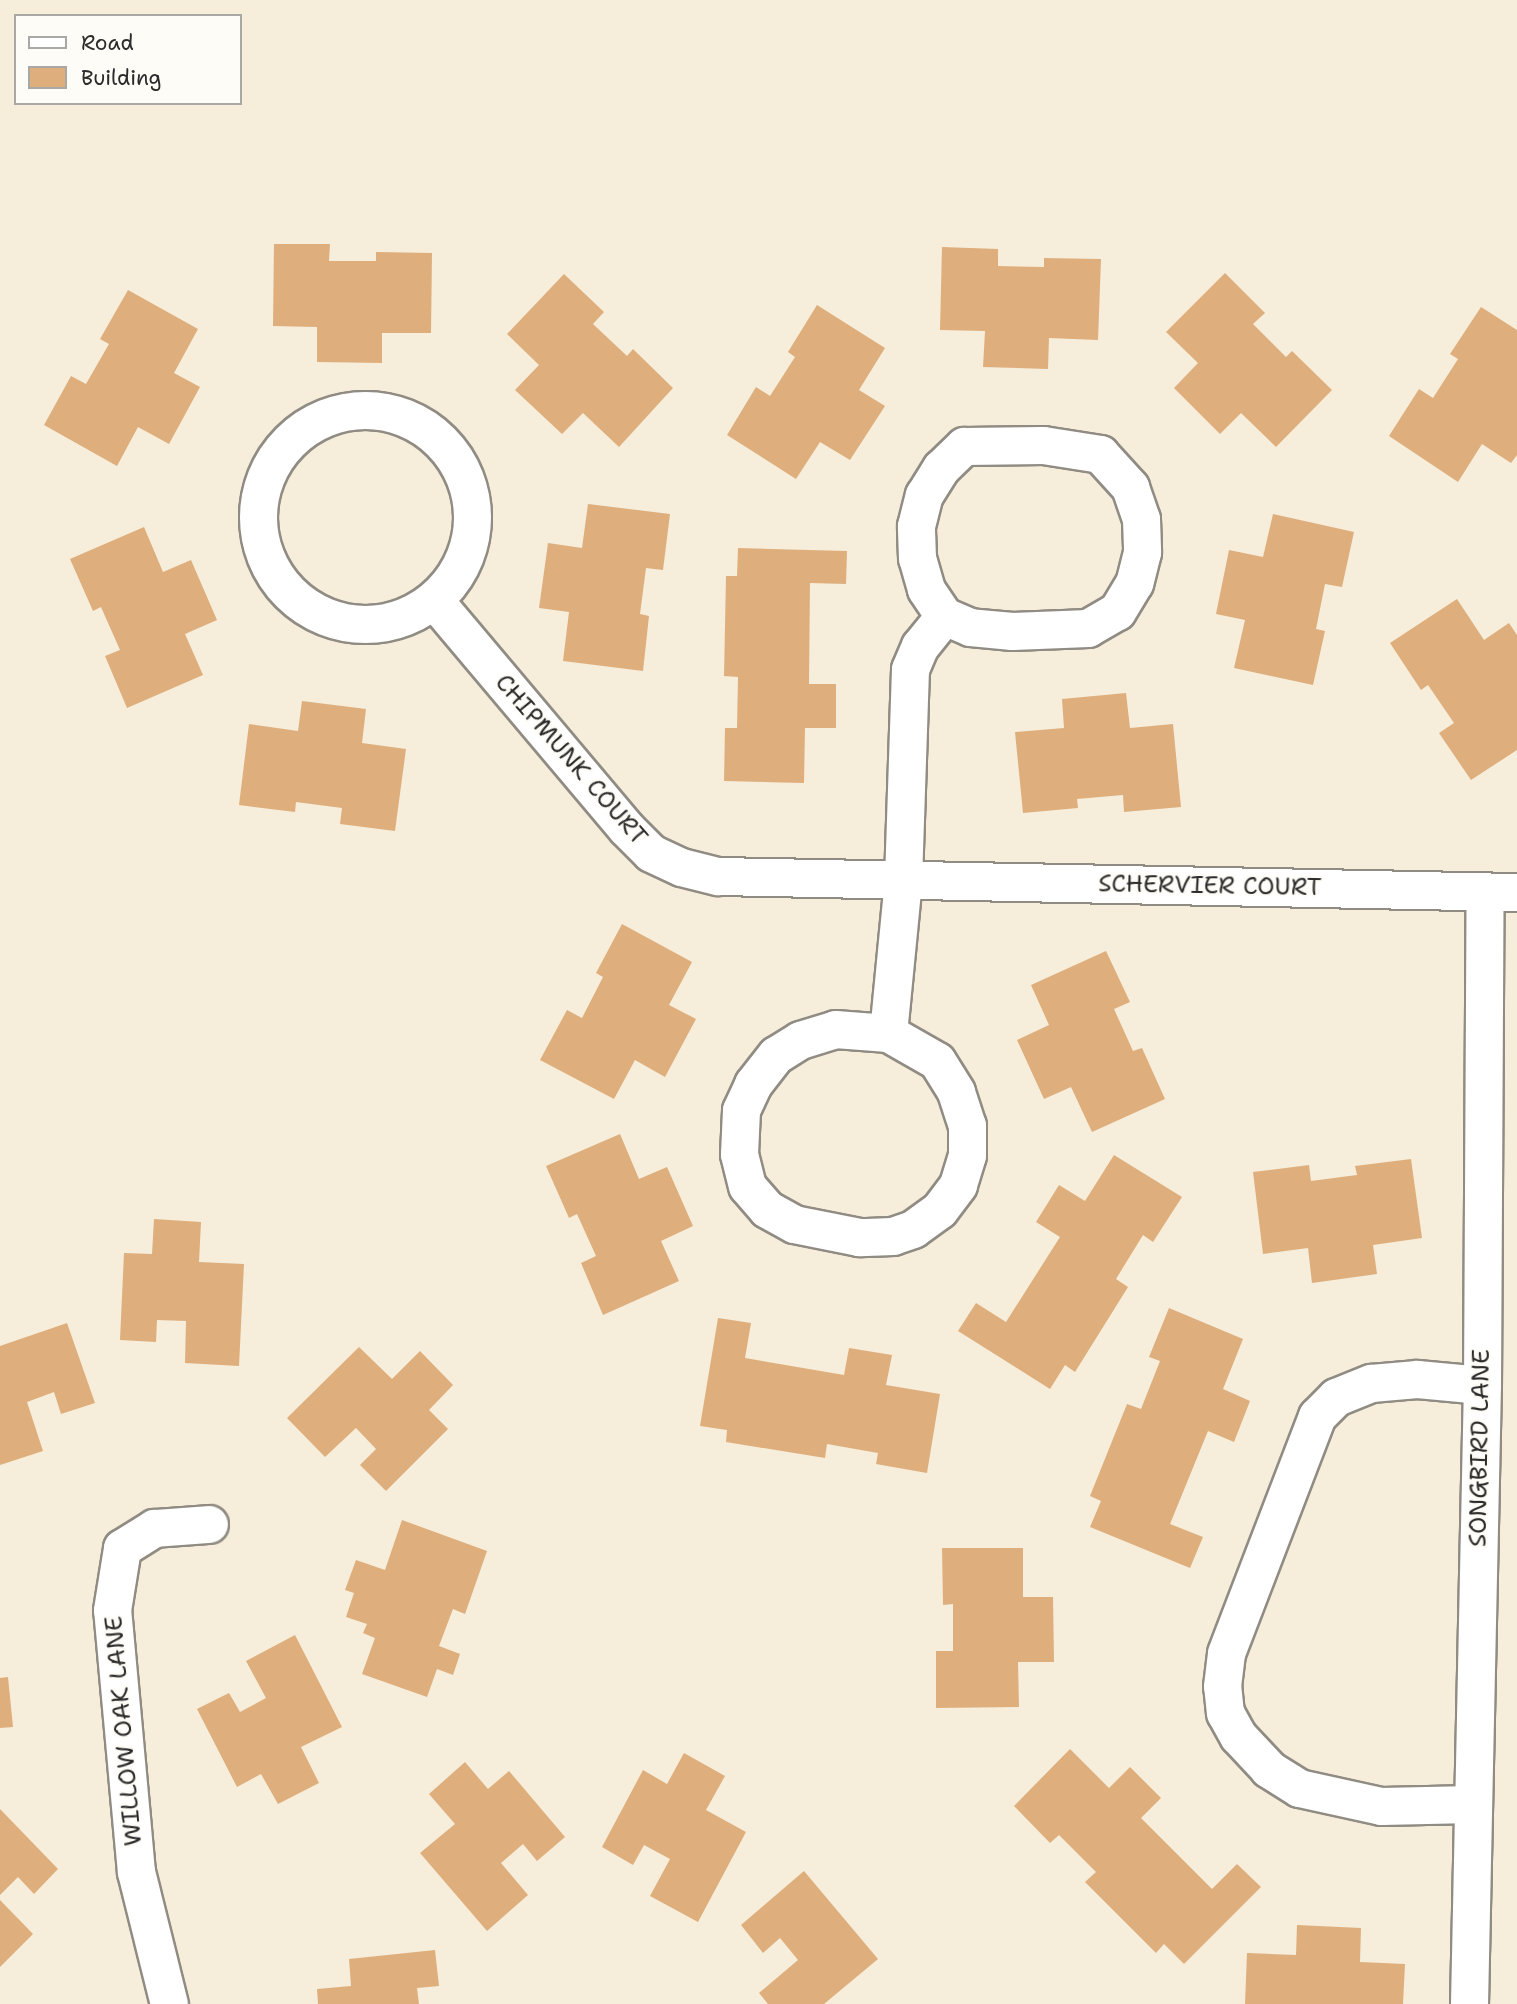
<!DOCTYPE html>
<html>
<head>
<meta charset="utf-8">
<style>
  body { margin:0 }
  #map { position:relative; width:1517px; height:2004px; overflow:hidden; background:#f6eddb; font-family:"Shantell Sans",sans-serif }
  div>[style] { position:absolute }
  .building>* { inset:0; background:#deaf7c }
  .roads { filter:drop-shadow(2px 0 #908c83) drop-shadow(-2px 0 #908c83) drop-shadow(0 2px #908c83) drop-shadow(0 -2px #908c83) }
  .minor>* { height:37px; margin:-18.5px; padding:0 18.5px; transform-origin:18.5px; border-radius:18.5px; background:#fff }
  .minor>.ring { margin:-18.5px; padding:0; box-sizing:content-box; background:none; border:37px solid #fff; border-radius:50% }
  span { translate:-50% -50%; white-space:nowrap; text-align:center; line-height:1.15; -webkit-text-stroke:5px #fdfcf7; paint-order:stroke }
  .street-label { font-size:24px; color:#2b2b2b }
  .legend { position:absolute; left:14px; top:14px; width:228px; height:91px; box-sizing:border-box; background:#fdfcf7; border:2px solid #a9a8a5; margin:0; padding:9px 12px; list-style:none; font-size:21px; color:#2b2b2b }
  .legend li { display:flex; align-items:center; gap:14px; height:35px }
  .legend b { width:35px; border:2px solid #a9a8a5 }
</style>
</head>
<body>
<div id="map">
  <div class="building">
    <i style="clip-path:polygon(274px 244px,330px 244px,329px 261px,376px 261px,376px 252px,432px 253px,431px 333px,382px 333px,382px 363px,317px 362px,317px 327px,273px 326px)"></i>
    <i style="clip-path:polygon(942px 247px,998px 249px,998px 266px,1044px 267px,1044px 258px,1101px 259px,1098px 340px,1049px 338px,1048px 369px,983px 367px,985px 331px,940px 330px)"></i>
    <i style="clip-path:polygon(1225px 273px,1265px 313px,1253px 324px,1286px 357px,1292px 351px,1332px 390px,1276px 447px,1241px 413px,1220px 434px,1174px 388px,1198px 363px,1166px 332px)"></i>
    <i style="clip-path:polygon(564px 274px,604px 312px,593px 324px,627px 356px,633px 349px,673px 388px,619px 447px,583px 413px,562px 434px,515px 390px,539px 365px,507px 334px)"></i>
    <i style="clip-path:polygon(128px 290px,198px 329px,174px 373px,200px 387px,169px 444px,138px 427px,117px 466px,44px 425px,71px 376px,86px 384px,109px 344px,100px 339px)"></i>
    <i style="clip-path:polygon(817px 305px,885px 348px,859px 390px,885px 406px,850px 460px,820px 442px,796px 479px,727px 435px,756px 387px,770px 396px,795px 357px,788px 352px)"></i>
    <i style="clip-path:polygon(1481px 307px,1517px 330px,1517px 455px,1511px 463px,1482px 444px,1458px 482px,1389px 436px,1419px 389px,1433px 398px,1458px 359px,1450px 354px)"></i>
    <i style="clip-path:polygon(588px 504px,670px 514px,663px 570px,646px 568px,640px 614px,649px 616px,643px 671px,563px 661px,569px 612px,539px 608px,548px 543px,582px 548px)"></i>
    <i style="clip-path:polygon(1273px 514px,1354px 532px,1342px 587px,1325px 584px,1316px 629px,1325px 631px,1313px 685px,1234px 668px,1245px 620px,1216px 614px,1229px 550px,1263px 557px)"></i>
    <i style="clip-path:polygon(144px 527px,163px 572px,191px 560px,217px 620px,185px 634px,203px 675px,127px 708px,105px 656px,120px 650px,101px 607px,93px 611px,70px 559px)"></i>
    <i style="clip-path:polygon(738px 548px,847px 551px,846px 584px,810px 583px,809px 684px,836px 684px,836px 728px,805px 728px,804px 783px,724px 781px,725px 728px,737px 728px,738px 677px,724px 676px,726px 576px,737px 576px)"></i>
    <i style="clip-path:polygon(1457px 599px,1484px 640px,1509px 623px,1517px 635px,1517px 750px,1471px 780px,1439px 733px,1454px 723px,1428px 685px,1421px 690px,1390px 643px)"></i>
    <i style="clip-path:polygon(1126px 693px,1130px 728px,1173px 724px,1181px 807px,1124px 812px,1123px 795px,1077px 799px,1078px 808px,1023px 813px,1015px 732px,1064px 728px,1062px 699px)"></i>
    <i style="clip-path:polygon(302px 701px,366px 709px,362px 743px,406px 749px,395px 831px,340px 824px,342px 808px,296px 802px,295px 812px,239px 805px,249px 724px,298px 731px)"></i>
    <i style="clip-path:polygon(622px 924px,692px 962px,669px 1005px,696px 1019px,665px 1077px,635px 1060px,614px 1099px,540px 1060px,567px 1010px,582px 1018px,603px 977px,596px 973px)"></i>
    <i style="clip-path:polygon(1106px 951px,1130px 1002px,1114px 1009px,1133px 1051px,1142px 1048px,1165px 1099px,1092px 1132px,1071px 1087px,1044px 1099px,1017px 1040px,1049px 1025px,1031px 985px)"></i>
    <i style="clip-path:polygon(620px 1134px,639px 1179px,667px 1167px,693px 1226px,661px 1241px,679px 1281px,603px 1315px,581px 1263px,596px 1256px,577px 1214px,569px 1218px,546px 1166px)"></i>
    <i style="clip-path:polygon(1114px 1155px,1182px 1197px,1153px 1242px,1143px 1235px,1116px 1279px,1128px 1287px,1075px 1372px,1065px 1365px,1050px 1389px,958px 1331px,976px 1303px,1006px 1322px,1060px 1237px,1036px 1222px,1059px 1185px,1085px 1201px)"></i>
    <i style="clip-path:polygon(1411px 1159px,1422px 1238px,1373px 1245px,1377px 1274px,1312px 1283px,1308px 1248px,1263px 1254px,1253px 1172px,1309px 1165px,1311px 1181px,1357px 1175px,1355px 1166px)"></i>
    <i style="clip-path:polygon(154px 1219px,201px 1222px,199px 1262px,244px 1264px,239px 1366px,185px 1363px,186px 1321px,157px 1320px,156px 1342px,120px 1340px,124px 1253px,152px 1254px)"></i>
    <i style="clip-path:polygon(1169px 1308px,1243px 1339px,1223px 1389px,1250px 1401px,1234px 1442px,1208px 1431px,1170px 1524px,1203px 1537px,1190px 1568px,1090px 1527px,1101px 1501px,1090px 1496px,1127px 1404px,1141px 1409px,1160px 1361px,1149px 1357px)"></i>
    <i style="clip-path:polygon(718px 1318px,751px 1323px,745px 1358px,844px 1375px,849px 1348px,892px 1355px,886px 1385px,940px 1394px,927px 1473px,876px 1464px,878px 1453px,827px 1444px,825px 1458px,726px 1442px,727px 1430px,700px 1426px)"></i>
    <i style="clip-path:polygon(67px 1323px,95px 1403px,61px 1414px,54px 1392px,27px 1402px,43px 1451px,0 1465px,0 1346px)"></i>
    <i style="clip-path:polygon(359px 1347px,392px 1379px,420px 1351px,453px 1385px,429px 1410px,448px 1429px,386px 1491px,360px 1465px,376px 1449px,356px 1428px,325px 1457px,287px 1418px)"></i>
    <i style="clip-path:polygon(402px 1520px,487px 1551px,465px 1614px,453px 1609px,439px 1646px,460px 1654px,453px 1675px,437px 1669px,427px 1697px,362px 1674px,375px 1638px,363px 1633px,367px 1624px,346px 1617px,354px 1593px,345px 1590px,356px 1560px,385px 1570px)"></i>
    <i style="clip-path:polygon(942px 1548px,1023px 1548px,1023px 1597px,1053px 1597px,1054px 1662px,1018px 1662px,1019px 1707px,936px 1708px,936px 1651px,953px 1651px,953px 1604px,943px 1605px)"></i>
    <i style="clip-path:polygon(295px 1635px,342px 1727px,301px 1747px,319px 1783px,278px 1804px,261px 1774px,237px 1787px,197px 1709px,229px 1693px,240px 1712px,266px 1698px,246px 1661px)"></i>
    <i style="clip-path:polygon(8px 1677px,13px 1727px,0 1728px,0 1678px)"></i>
    <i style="clip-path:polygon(1070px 1749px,1109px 1788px,1130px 1767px,1161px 1798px,1141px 1818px,1212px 1889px,1237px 1864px,1261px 1887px,1184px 1964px,1164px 1944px,1156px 1953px,1085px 1882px,1096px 1872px,1059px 1835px,1050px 1843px,1014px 1806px)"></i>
    <i style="clip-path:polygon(684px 1753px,725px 1776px,706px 1810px,746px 1832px,698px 1922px,650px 1896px,670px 1859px,644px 1845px,633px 1865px,602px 1847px,643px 1770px,667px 1784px)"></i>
    <i style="clip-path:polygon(465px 1762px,488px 1789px,509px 1771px,565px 1837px,537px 1861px,523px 1844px,501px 1863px,528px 1895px,487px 1931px,420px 1853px,455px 1824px,429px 1794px)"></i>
    <i style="clip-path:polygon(0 1809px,58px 1869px,34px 1894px,18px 1877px,0 1895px)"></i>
    <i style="clip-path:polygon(804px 1871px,878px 1959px,824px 2004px,768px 2004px,759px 1993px,798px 1960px,780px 1938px,763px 1953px,741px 1925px)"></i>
    <i style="clip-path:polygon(0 1900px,33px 1934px,0 1967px)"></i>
    <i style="clip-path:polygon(1297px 1925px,1361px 1928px,1360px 1962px,1405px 1964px,1403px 2004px,1245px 2004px,1247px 1953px,1296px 1955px)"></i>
    <i style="clip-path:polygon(435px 1950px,439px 1986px,417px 1988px,419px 2004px,318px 2004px,317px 1989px,351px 1986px,349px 1959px)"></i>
  </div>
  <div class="roads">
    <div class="minor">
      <i class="ring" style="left:258px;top:410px;width:177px;height:177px"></i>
      <i style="left:1043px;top:445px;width:58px;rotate:9deg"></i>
      <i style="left:1100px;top:454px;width:45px;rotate:47.7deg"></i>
      <i style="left:1130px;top:487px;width:34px;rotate:71deg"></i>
      <i style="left:1141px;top:519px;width:33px;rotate:88deg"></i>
      <i style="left:1142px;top:552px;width:32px;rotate:104deg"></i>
      <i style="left:1134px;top:583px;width:33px;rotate:121deg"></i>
      <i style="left:1117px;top:611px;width:34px;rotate:150deg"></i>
      <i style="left:1088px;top:628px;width:76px;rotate:177.7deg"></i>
      <i style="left:1012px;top:631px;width:42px;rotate:-174.6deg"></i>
      <i style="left:970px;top:627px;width:28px;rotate:-157deg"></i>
      <i style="left:944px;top:616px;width:32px;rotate:-124deg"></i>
      <i style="left:926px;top:589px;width:32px;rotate:-106deg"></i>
      <i style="left:917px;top:558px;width:32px;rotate:-92deg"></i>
      <i style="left:916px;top:526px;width:32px;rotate:-76deg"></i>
      <i style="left:924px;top:495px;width:32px;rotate:-58deg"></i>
      <i style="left:941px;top:468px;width:32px;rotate:-44deg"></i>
      <i style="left:964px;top:446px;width:79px;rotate:-0.7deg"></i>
      <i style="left:434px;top:600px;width:298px;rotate:49.9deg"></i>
      <i style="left:626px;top:828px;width:35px;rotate:45deg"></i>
      <i style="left:651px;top:853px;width:33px;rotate:25deg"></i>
      <i style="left:681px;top:867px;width:38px;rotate:14deg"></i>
      <i style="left:718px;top:876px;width:799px;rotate:1.15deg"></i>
      <i style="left:835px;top:1029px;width:53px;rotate:4.3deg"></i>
      <i style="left:888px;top:1033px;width:56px;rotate:29.7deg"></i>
      <i style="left:937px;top:1061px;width:36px;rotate:58deg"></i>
      <i style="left:956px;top:1092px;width:35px;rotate:72deg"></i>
      <i style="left:967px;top:1125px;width:30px;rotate:90deg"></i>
      <i style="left:967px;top:1155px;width:31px;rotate:107deg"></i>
      <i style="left:958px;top:1185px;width:31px;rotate:127deg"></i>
      <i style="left:939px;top:1210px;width:32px;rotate:144deg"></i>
      <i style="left:913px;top:1229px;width:21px;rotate:161deg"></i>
      <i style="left:893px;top:1236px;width:34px;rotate:178deg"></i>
      <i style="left:859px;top:1237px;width:66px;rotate:-168.7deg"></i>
      <i style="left:794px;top:1224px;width:31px;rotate:-151deg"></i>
      <i style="left:767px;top:1209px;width:30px;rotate:-131deg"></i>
      <i style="left:747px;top:1186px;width:33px;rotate:-104deg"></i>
      <i style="left:739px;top:1154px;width:44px;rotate:-87.4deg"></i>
      <i style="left:741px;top:1110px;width:29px;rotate:-65deg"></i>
      <i style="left:753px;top:1084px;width:37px;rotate:-52deg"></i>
      <i style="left:776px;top:1055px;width:28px;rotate:-32deg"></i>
      <i style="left:800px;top:1040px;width:37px;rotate:-17deg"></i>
      <i style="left:888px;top:1033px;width:154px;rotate:-84.4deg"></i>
      <i style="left:903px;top:880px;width:211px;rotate:-88.1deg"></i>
      <i style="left:910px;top:669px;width:25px;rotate:-67deg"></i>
      <i style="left:920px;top:646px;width:38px;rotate:-51deg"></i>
      <i style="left:1472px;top:1804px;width:91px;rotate:178.7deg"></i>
      <i style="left:1381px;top:1806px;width:84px;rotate:-167.6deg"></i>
      <i style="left:1299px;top:1788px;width:36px;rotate:-148deg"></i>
      <i style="left:1269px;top:1769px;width:45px;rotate:-133.2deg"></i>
      <i style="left:1238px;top:1736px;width:26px;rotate:-119deg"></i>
      <i style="left:1225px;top:1713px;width:27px;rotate:-96deg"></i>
      <i style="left:1222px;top:1686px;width:33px;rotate:-83deg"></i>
      <i style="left:1226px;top:1653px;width:254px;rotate:-69deg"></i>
      <i style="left:1317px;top:1416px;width:27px;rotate:-45deg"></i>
      <i style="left:1336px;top:1397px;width:38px;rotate:-22deg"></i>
      <i style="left:1371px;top:1383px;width:46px;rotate:-5deg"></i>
      <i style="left:1417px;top:1379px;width:65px;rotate:5.3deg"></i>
      <i style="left:169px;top:2004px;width:136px;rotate:-104deg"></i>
      <i style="left:136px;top:1872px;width:263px;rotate:-95.2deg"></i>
      <i style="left:112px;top:1610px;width:63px;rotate:-80.8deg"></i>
      <i style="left:122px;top:1548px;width:38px;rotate:-32deg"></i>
      <i style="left:154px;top:1528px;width:55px;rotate:-4.2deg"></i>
      <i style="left:1469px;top:2004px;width:619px;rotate:-88.8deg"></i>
      <i style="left:1482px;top:1385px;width:493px;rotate:-89.7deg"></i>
    </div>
  </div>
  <div class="street-label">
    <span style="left:571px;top:760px;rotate:49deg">CHIPMUNK COURT</span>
    <span style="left:1210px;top:886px;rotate:1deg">SCHERVIER COURT</span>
    <span style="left:1480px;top:1448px;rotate:-89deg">SONGBIRD LANE</span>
    <span style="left:124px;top:1731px;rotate:-95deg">WILLOW OAK LANE</span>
  </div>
  <ul class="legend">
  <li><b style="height:9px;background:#fff"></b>Road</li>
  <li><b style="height:19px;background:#deaf7c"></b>Building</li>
  </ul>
</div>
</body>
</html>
